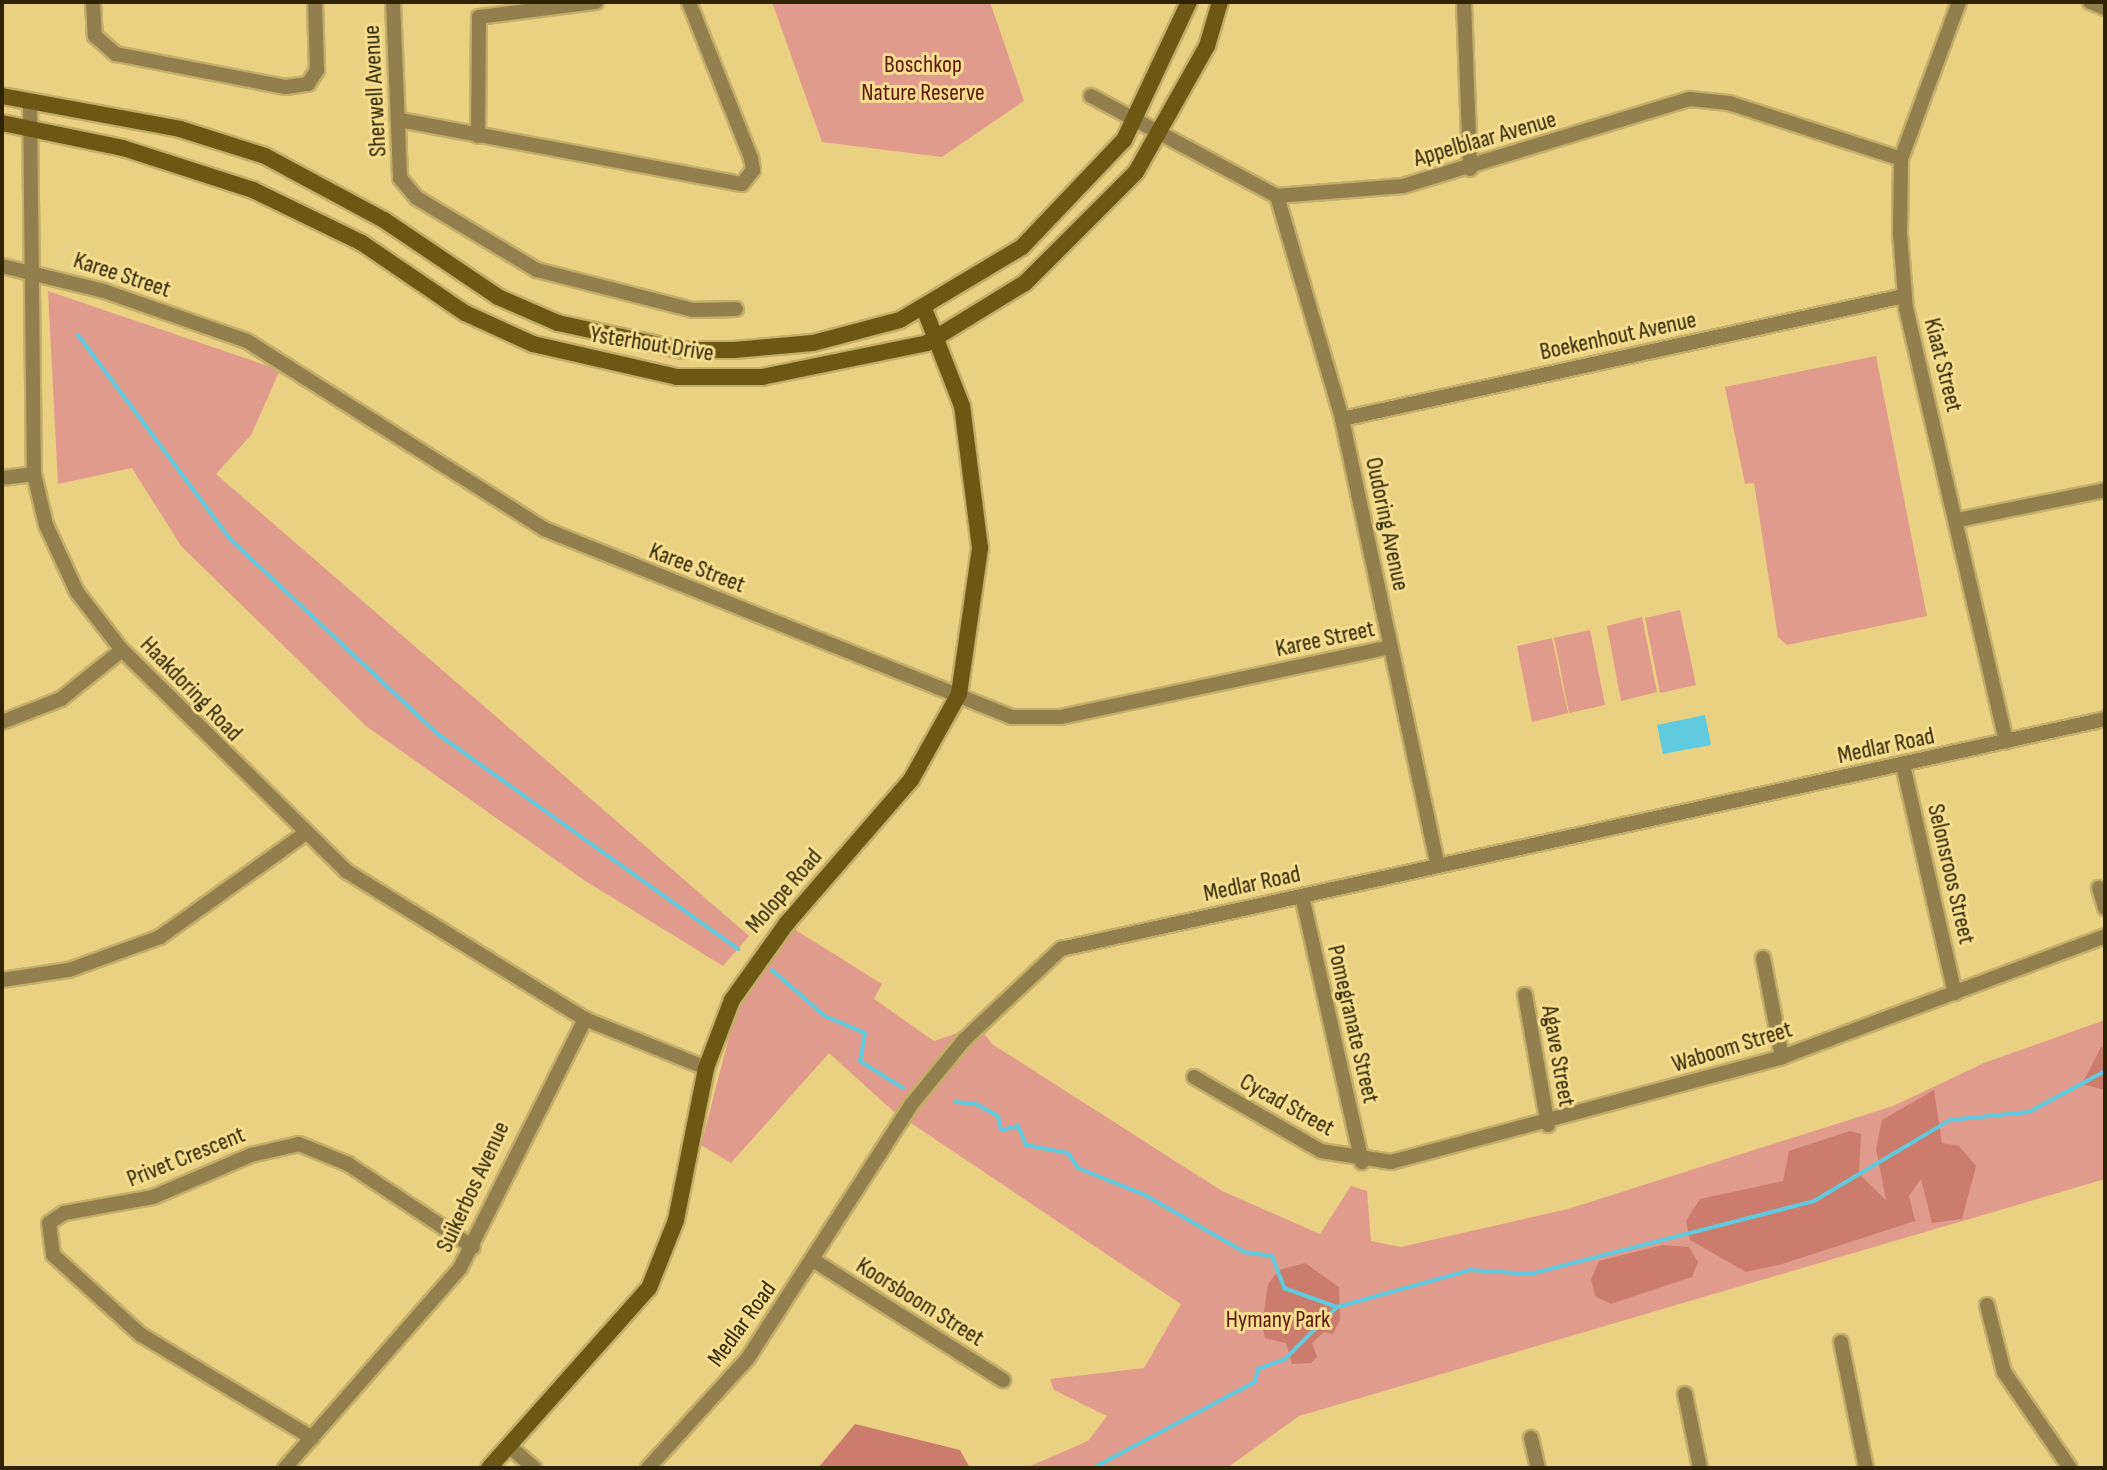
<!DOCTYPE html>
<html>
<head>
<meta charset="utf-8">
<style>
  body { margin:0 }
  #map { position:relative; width:2107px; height:1470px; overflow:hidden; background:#ead082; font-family:"Sofia Sans Condensed",sans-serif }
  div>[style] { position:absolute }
  .green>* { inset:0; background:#e09b8d }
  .forest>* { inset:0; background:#cb7c6d }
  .water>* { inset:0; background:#60cade }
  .stream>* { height:4px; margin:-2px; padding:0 2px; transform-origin:2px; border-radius:2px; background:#60cade }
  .roads { filter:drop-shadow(2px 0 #c4ae69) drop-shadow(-2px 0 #c4ae69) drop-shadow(0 2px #c4ae69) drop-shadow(0 -2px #c4ae69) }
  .street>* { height:14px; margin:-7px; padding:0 7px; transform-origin:7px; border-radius:7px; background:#917f4d }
  .secondary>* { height:16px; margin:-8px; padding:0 8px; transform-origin:8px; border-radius:8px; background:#6d5813 }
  span { translate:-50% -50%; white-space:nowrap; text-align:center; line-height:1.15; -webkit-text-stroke:6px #f7dd8f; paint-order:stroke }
  .park-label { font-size:24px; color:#5c150a }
  .street-label { font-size:24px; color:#2e2403 }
  .frame { position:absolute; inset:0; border:4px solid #2e2403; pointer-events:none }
</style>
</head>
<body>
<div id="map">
  <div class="green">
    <i style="clip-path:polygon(772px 2px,990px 2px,1024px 101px,942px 157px,822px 142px)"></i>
    <i style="clip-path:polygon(48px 291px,280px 370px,251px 435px,216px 474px,749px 936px,723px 966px,584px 880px,366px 726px,181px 546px,132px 468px,58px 484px)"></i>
    <i style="clip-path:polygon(1876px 356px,1927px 616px,1787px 645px,1778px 637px,1754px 483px,1745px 484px,1725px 387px)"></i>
    <i style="clip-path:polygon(1680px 610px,1696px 685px,1660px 693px,1645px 618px)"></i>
    <i style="clip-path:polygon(1642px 617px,1657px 692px,1621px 701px,1607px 626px)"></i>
    <i style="clip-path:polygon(1590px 630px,1605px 705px,1569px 713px,1554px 638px)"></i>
    <i style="clip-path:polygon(1552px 638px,1568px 713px,1532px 722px,1517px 646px)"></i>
    <i style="clip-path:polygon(794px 929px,882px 984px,874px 999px,934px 1041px,979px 1026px,992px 1044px,1222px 1191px,1320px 1234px,1351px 1186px,1367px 1191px,1371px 1241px,1401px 1247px,1568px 1209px,1893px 1106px,1984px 1063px,2105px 1020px,2105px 1179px,1299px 1416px,1227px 1468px,1026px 1468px,1088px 1441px,1107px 1416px,1054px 1390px,1050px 1379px,1144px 1368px,1181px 1304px,893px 1111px,829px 1053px,731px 1163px,701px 1145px,736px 1010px)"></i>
  </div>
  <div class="forest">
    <i style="clip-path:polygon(2101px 1047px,2105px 1048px,2105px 1090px,2082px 1084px)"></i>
    <i style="clip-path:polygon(1934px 1090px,1942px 1143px,1959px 1146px,1976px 1166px,1962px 1219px,1932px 1223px,1921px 1179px,1909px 1196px,1915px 1221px,1782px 1264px,1746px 1272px,1690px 1240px,1686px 1221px,1700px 1199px,1783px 1181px,1789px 1151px,1850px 1131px,1861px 1134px,1859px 1174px,1886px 1200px,1876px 1149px,1882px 1120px)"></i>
    <i style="clip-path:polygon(1663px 1245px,1689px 1247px,1698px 1262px,1692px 1277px,1611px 1304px,1595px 1296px,1591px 1279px,1599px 1261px)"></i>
    <i style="clip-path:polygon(1305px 1263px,1339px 1287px,1340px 1320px,1333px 1334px,1324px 1332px,1312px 1343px,1317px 1357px,1311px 1363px,1292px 1364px,1286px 1343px,1265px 1338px,1262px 1325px,1268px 1284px,1279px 1270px)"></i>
    <i style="clip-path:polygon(855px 1424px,960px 1450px,970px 1468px,818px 1468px)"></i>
  </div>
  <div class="water">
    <i style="clip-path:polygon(1705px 715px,1711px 745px,1663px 754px,1657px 725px)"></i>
  </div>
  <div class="stream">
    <i style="left:78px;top:335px;width:254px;rotate:53.3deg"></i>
    <i style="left:230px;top:539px;width:287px;rotate:43.2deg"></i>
    <i style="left:439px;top:735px;width:368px;rotate:35.6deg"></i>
    <i style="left:772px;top:970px;width:70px;rotate:41deg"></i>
    <i style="left:825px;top:1016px;width:43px;rotate:23deg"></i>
    <i style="left:865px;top:1033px;width:28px;rotate:100deg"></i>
    <i style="left:860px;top:1061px;width:51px;rotate:32.1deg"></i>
    <i style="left:955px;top:1102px;width:21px;rotate:5deg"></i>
    <i style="left:976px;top:1104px;width:25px;rotate:29deg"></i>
    <i style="left:998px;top:1116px;width:14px;rotate:78deg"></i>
    <i style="left:1001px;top:1130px;width:17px;rotate:-13deg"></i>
    <i style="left:1018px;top:1126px;width:21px;rotate:67deg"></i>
    <i style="left:1026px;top:1145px;width:43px;rotate:10.8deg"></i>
    <i style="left:1068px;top:1153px;width:18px;rotate:56deg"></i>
    <i style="left:1078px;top:1168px;width:72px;rotate:21.9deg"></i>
    <i style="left:1145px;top:1195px;width:114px;rotate:29.9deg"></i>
    <i style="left:1244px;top:1252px;width:28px;rotate:8deg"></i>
    <i style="left:1272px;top:1256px;width:34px;rotate:69deg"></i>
    <i style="left:1284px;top:1288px;width:56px;rotate:19.7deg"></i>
    <i style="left:1093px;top:1468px;width:183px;rotate:-28deg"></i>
    <i style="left:1255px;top:1382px;width:13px;rotate:-77deg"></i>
    <i style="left:1258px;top:1369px;width:29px;rotate:-20deg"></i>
    <i style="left:1285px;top:1359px;width:74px;rotate:-45deg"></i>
    <i style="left:1337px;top:1307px;width:138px;rotate:-15.5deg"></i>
    <i style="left:1470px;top:1270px;width:60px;rotate:3.8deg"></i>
    <i style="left:1530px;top:1274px;width:293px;rotate:-14.4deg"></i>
    <i style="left:1814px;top:1201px;width:158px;rotate:-30.8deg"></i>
    <i style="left:1950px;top:1120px;width:79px;rotate:-5.8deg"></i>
    <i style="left:2029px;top:1112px;width:86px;rotate:-28.3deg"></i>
  </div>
  <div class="roads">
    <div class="street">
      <i style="left:93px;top:2px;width:34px;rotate:87deg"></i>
      <i style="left:95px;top:36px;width:28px;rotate:41deg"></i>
      <i style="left:116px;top:54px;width:173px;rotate:11deg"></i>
      <i style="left:286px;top:87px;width:22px;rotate:-8deg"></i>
      <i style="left:308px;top:84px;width:17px;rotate:-57deg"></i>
      <i style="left:317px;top:70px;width:68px;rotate:-91.7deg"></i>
      <i style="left:393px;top:2px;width:176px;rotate:87.7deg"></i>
      <i style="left:400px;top:178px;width:26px;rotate:50deg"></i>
      <i style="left:417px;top:198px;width:140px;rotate:31deg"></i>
      <i style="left:537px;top:270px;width:161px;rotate:14.4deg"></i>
      <i style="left:693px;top:310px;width:43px;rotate:-1.3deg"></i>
      <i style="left:1464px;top:2px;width:167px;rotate:87.9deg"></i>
      <i style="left:1959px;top:2px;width:167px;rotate:110.3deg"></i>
      <i style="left:1901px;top:159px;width:75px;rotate:90.8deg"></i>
      <i style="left:1900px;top:234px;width:74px;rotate:85.4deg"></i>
      <i style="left:1906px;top:308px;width:445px;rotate:77deg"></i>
      <i style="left:2090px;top:2px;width:16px;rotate:22deg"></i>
      <i style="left:1091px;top:96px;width:211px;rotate:28.3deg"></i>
      <i style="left:1277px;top:196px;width:126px;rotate:-4.5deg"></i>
      <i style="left:1403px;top:186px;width:300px;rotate:-16.9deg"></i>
      <i style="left:1690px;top:99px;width:39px;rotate:6deg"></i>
      <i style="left:1729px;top:103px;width:181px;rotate:18deg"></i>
      <i style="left:30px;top:101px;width:373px;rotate:89.4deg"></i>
      <i style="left:34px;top:474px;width:52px;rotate:76.8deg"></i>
      <i style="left:46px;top:525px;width:74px;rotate:65.2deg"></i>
      <i style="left:77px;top:592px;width:73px;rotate:52.2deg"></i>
      <i style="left:122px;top:650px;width:315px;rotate:44.6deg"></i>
      <i style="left:346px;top:871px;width:281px;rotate:31.8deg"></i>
      <i style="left:585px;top:1019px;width:131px;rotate:22deg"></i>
      <i style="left:400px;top:120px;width:348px;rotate:10.6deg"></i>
      <i style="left:742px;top:184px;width:18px;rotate:-52deg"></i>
      <i style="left:753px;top:170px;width:12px;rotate:-99deg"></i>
      <i style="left:751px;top:158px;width:168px;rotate:-111.7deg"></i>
      <i style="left:478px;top:136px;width:119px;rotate:-89.5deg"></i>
      <i style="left:479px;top:17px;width:118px;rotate:-7.3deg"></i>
      <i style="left:1277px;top:196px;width:232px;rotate:73.7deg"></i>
      <i style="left:1342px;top:419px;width:456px;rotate:77.9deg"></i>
      <i style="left:2px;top:266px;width:105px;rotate:13.8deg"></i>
      <i style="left:104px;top:291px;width:151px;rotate:19.3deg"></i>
      <i style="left:247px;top:341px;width:352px;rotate:32.3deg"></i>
      <i style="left:544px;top:529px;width:504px;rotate:21.89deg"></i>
      <i style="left:1012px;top:717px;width:49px"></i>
      <i style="left:1061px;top:717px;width:337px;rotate:-12deg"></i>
      <i style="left:1342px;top:419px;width:575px;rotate:-12.35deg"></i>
      <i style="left:2px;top:478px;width:32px;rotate:-7deg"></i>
      <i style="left:1958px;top:520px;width:150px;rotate:-11.5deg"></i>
      <i style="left:2px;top:722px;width:63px;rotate:-21.3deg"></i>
      <i style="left:61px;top:699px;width:78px;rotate:-38.8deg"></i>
      <i style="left:1903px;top:765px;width:234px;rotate:77.2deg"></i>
      <i style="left:2099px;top:888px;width:21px;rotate:73deg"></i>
      <i style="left:1302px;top:896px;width:273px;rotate:77.3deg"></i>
      <i style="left:1763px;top:958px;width:101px;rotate:79.1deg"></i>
      <i style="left:2px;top:980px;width:68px;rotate:-8.5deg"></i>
      <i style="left:69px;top:970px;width:97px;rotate:-19.9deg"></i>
      <i style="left:160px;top:937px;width:176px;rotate:-35.5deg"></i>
      <i style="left:1525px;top:995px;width:132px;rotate:80deg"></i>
      <i style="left:1194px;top:1077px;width:147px;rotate:30.2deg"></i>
      <i style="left:1321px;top:1151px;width:71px;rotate:8.9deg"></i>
      <i style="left:1391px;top:1162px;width:405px;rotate:-15deg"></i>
      <i style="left:1782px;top:1057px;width:345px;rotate:-20.5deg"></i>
      <i style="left:813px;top:1260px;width:225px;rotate:32.3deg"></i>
      <i style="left:1987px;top:1305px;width:69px;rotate:75.8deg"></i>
      <i style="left:2004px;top:1372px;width:116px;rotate:55.5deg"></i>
      <i style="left:1841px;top:1342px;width:128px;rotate:78.8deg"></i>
      <i style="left:1685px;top:1394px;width:76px;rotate:78.5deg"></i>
      <i style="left:312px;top:1438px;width:200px;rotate:-148.9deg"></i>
      <i style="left:141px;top:1335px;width:119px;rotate:-137.7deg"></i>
      <i style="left:53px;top:1255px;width:32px;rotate:-97deg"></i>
      <i style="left:49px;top:1223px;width:18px;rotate:-34deg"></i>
      <i style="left:64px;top:1213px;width:90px;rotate:-10.2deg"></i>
      <i style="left:153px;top:1197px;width:107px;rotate:-23.2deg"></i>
      <i style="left:251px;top:1155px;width:49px;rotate:-12.9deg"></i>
      <i style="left:299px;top:1144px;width:53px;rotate:22.2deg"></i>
      <i style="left:348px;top:1164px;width:150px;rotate:33.6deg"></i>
      <i style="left:1531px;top:1438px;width:31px;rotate:77deg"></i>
      <i style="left:510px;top:1447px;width:32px;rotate:41deg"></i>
      <i style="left:285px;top:1468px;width:266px;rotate:-48.8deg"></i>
      <i style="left:460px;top:1268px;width:279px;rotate:-63.3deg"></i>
      <i style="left:648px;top:1468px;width:149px;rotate:-47.7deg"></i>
      <i style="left:748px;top:1358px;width:301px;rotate:-57.2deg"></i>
      <i style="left:911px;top:1105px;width:85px;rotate:-50.7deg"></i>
      <i style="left:965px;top:1039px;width:132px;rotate:-43.2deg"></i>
      <i style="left:1061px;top:949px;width:1069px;rotate:-12.42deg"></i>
    </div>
    <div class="secondary">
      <i style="left:2px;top:96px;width:181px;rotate:10.5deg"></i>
      <i style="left:180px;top:129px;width:89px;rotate:17.6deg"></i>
      <i style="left:265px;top:156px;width:135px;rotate:28.3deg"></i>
      <i style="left:384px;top:220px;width:138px;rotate:34deg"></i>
      <i style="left:498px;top:297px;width:65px;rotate:23.4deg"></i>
      <i style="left:558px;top:323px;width:127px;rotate:12.3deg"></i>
      <i style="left:682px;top:350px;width:52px"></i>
      <i style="left:734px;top:350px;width:79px;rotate:-5.1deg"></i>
      <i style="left:813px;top:343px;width:90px;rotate:-14.8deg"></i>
      <i style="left:900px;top:320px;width:142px;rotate:-30.9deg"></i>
      <i style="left:1022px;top:247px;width:148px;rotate:-46.4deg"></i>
      <i style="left:1124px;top:140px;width:153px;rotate:-64.8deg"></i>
      <i style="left:2px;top:123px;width:124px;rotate:11.7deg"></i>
      <i style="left:123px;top:148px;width:137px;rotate:17.9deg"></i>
      <i style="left:253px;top:190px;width:121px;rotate:25.9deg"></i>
      <i style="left:362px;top:243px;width:125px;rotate:34.2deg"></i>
      <i style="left:465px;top:313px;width:75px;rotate:24.5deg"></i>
      <i style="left:533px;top:344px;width:148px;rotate:12.9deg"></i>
      <i style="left:677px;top:377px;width:85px"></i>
      <i style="left:762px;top:377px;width:168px;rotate:-11.6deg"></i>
      <i style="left:927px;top:343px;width:115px;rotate:-31.5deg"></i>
      <i style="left:1025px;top:283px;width:157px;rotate:-45deg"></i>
      <i style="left:1136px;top:172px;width:145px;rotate:-60.6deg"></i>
      <i style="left:1207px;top:46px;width:46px;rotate:-73.5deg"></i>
      <i style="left:489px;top:1468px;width:241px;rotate:-48.4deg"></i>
      <i style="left:649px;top:1288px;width:73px;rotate:-68.3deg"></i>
      <i style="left:676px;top:1220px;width:155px;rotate:-78.8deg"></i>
      <i style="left:706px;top:1068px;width:73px;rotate:-69.1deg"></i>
      <i style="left:732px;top:1000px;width:95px;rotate:-54.5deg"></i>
      <i style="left:787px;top:923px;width:189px;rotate:-49.1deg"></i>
      <i style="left:911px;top:780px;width:98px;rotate:-60.8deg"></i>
      <i style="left:959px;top:694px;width:148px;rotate:-81.8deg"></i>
      <i style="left:980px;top:548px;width:143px;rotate:-97.2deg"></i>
      <i style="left:962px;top:406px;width:102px;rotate:-111.3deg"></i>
    </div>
  </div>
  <div class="park-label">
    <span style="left:923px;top:79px">Boschkop<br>Nature Reserve</span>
    <span style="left:1278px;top:1320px">Hymany Park</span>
  </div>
  <div class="street-label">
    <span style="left:375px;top:91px;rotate:-93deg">Sherwell Avenue</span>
    <span style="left:1485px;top:139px;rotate:-16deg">Appelblaar Avenue</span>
    <span style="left:122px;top:275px;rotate:18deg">Karee Street</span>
    <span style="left:1618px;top:336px;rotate:-12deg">Boekenhout Avenue</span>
    <span style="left:652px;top:344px;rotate:9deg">Ysterhout Drive</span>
    <span style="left:1943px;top:365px;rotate:76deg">Kiaat Street</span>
    <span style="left:1387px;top:524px;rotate:78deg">Oudoring Avenue</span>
    <span style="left:697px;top:568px;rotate:21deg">Karee Street</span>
    <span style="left:1325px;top:639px;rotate:-12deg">Karee Street</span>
    <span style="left:191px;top:689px;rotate:46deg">Haakdoring Road</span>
    <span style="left:1886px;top:746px;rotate:-12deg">Medlar Road</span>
    <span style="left:1951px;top:874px;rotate:77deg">Selonsroos Street</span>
    <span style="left:1252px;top:884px;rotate:-12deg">Medlar Road</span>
    <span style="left:784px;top:891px;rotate:-49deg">Molope Road</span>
    <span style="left:1353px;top:1024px;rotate:77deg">Pomegranate Street</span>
    <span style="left:1732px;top:1047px;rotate:-17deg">Waboom Street</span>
    <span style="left:1558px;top:1056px;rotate:80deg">Agave Street</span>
    <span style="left:1287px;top:1105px;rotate:29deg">Cycad Street</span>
    <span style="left:186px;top:1157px;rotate:-22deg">Privet Crescent</span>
    <span style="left:473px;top:1187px;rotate:-65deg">Suikerbos Avenue</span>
    <span style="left:920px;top:1302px;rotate:32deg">Koorsboom Street</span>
    <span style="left:742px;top:1324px;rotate:-54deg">Medlar Road</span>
  </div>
  <div class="frame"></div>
</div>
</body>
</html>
